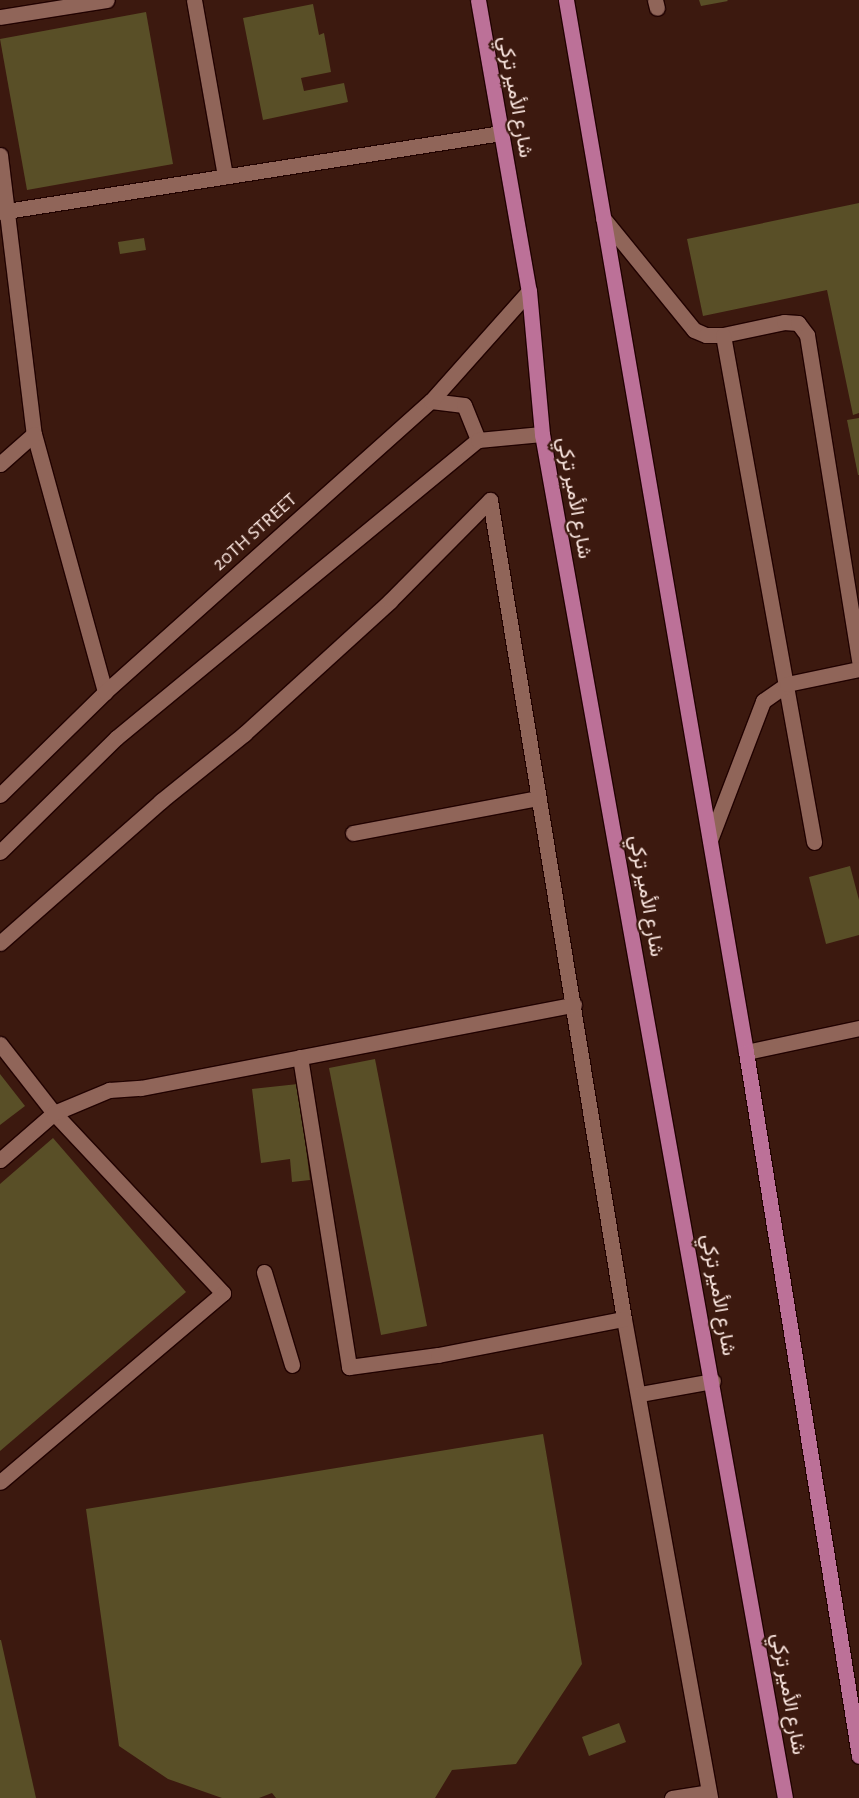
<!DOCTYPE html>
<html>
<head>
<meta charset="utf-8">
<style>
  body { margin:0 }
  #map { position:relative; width:859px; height:1798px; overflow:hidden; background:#3c190f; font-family:"Alegreya Sans",Vazirmatn,sans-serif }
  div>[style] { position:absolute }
  .building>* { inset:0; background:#594f27 }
  .roads { filter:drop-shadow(1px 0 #210200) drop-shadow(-1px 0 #210200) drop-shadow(0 1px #210200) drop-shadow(0 -1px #210200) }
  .service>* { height:15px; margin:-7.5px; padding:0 7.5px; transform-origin:7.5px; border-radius:7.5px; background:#906559 }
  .minor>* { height:15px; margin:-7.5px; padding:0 7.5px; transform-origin:7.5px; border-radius:7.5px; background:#906559 }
  .primary>* { height:15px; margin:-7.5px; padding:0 7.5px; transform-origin:7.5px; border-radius:7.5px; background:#bc7198 }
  span { translate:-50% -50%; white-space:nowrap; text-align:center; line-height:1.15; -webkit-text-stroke:4.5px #3c190f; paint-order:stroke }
  .street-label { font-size:20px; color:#fde9e3 }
</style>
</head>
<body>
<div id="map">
  <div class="building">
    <i style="clip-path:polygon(699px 0,727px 0,728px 1px,701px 6px)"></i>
    <i style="clip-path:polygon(313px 4px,319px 35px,324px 33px,331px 72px,301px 78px,304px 91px,344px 83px,348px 102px,263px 120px,243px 18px)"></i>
    <i style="clip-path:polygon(146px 12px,173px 164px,27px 190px,0 39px)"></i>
    <i style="clip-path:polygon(859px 203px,859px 413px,853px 415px,827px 290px,703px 316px,687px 239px)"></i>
    <i style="clip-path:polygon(144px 238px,146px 250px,120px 254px,118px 242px)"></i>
    <i style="clip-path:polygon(859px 418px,859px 475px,858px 475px,847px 420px)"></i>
    <i style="clip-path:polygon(850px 866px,859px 900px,859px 935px,826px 944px,809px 877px)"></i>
    <i style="clip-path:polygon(375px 1059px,427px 1326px,381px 1335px,329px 1068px)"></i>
    <i style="clip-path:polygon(0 1074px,25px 1106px,0 1125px)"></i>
    <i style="clip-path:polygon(298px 1084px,310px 1180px,292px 1182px,290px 1159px,261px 1163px,252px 1089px)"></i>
    <i style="clip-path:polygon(53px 1138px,186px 1292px,0 1451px,0 1184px)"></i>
    <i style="clip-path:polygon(543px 1434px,582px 1664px,516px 1764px,452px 1770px,435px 1798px,276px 1798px,272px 1793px,259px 1798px,222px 1798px,168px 1779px,119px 1746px,86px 1509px)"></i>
    <i style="clip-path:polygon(0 1640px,1px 1640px,36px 1798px,0 1798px)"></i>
    <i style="clip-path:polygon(619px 1723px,626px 1742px,589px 1756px,582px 1737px)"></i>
  </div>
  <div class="roads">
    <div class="service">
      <i style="left:655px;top:0;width:8px;rotate:76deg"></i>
      <i style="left:603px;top:218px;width:144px;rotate:50.9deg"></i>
      <i style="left:694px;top:330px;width:13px;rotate:23deg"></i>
      <i style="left:706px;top:335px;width:17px"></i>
      <i style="left:723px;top:335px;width:62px;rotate:-12deg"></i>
      <i style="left:784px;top:322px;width:14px;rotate:4deg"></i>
      <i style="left:798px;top:323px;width:15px;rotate:53deg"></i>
      <i style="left:807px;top:335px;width:330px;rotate:80.9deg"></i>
      <i style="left:723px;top:335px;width:515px;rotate:79.82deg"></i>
      <i style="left:353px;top:833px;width:188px;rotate:-10.7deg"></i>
      <i style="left:710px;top:840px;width:149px;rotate:-69.1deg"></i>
      <i style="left:763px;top:701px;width:29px;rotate:-35deg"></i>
      <i style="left:787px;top:684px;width:74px;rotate:-11.8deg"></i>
      <i style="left:0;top:943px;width:215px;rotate:-41.4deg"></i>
      <i style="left:161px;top:801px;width:107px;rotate:-38.9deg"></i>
      <i style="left:244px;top:734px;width:197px;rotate:-42.3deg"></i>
      <i style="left:390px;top:601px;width:142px;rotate:-45.3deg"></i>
      <i style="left:490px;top:500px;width:830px;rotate:80.71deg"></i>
      <i style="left:624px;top:1319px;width:487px;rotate:79.8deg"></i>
      <i style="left:0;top:1044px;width:88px;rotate:52deg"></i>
      <i style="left:54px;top:1113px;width:247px;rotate:46.8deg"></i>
      <i style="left:223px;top:1293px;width:292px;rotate:139.7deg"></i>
      <i style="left:300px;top:1057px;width:314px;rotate:81deg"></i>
      <i style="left:349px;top:1367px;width:90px;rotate:-7.7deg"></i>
      <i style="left:438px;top:1355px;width:189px;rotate:-11deg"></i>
      <i style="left:0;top:1160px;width:72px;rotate:-41deg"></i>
      <i style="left:54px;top:1113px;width:60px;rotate:-22.7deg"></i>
      <i style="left:109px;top:1090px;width:32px;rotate:-4deg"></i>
      <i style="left:141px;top:1088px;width:441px;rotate:-10.9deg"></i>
      <i style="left:264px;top:1272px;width:97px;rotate:73.2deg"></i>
      <i style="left:640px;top:1394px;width:74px;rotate:-10.1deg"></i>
      <i style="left:672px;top:1798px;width:37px;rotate:-9deg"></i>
    </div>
    <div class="minor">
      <i style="left:194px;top:0;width:179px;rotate:80deg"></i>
      <i style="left:0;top:17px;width:108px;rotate:-9deg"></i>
      <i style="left:0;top:155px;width:281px;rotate:83.1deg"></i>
      <i style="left:34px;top:434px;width:268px;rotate:74.6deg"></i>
      <i style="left:0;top:212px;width:507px;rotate:-8.96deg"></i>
      <i style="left:431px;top:401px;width:33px;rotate:7deg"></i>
      <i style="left:464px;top:405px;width:38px;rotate:68deg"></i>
      <i style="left:0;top:464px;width:45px;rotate:-41.4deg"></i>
      <i style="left:0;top:795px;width:147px;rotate:-44.4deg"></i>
      <i style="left:105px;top:692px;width:437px;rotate:-41.8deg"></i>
      <i style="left:431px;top:401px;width:147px;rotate:-48.3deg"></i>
      <i style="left:0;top:852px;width:163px;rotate:-44.5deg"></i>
      <i style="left:116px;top:738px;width:469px;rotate:-39.5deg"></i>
      <i style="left:478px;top:440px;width:64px;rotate:-5.4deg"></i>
      <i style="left:746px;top:1052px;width:116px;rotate:-12deg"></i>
    </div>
    <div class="primary">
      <i style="left:478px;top:0;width:295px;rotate:80.1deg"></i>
      <i style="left:529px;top:291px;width:144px;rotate:84.8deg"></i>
      <i style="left:542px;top:434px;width:1385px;rotate:79.9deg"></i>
      <i style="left:566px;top:0;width:1067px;rotate:80.29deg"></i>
      <i style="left:746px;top:1052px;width:713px;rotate:80.88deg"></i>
    </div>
  </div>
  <div class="street-label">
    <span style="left:515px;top:97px;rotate:80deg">شارع الأمير تركي</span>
    <span style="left:574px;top:498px;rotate:80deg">شارع الأمير تركي</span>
    <span style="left:255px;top:532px;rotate:-42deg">20TH STREET</span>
    <span style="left:646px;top:896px;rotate:80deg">شارع الأمير تركي</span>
    <span style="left:718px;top:1295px;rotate:80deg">شارع الأمير تركي</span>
    <span style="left:788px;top:1694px;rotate:80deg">شارع الأمير تركي</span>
  </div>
</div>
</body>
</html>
